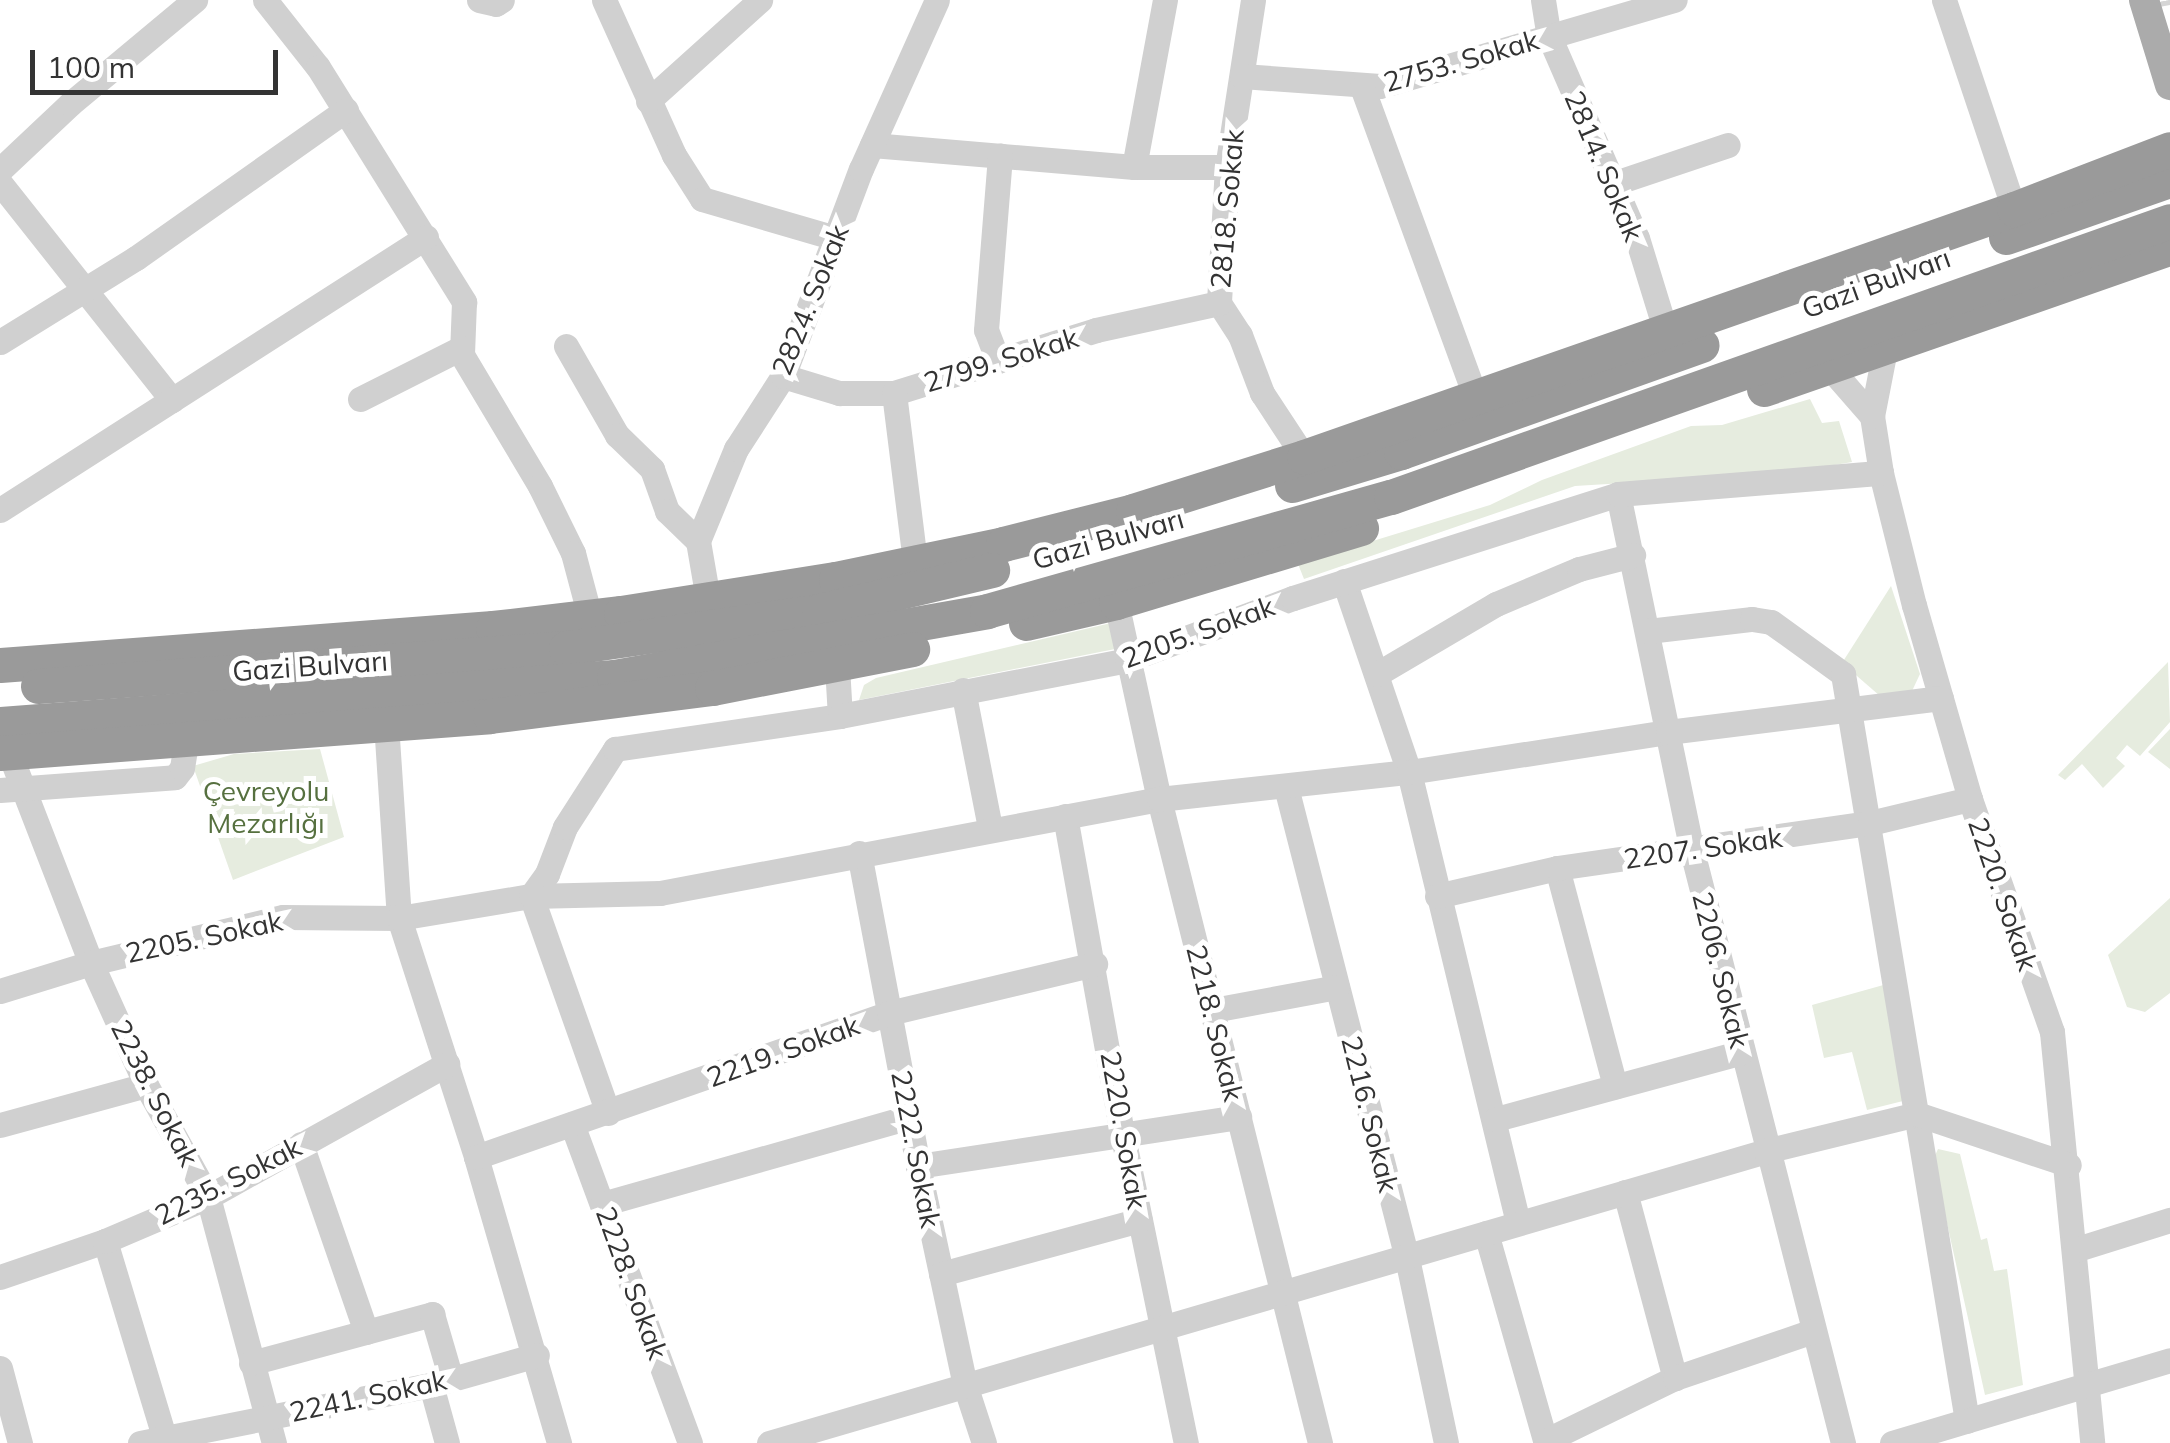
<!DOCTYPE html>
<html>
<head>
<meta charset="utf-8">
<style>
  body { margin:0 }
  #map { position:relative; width:2170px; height:1443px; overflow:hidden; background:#fff; font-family:Mulish,sans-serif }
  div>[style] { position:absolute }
  .green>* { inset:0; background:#e6ecdf }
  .major-tunnel>* { height:30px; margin-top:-15px; transform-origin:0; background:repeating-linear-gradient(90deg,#d6d6d6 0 30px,transparent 0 45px) }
  .minor>* { height:25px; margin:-12.5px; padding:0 12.5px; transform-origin:12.5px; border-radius:12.5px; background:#d0d0d0 }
  .major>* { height:30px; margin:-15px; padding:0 15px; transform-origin:15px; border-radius:15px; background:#ababab }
  .highway>* { height:35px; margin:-17.5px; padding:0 17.5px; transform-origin:17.5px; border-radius:17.5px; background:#9a9a9a }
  span { translate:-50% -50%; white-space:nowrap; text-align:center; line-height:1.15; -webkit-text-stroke:10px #fff; paint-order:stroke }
  .street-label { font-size:28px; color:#333 }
  .park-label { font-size:28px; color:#56703f }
  .scale { position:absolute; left:30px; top:50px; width:248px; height:45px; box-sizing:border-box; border:5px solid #333; border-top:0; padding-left:12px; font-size:30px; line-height:35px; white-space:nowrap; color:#333; -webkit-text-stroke:8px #fff; paint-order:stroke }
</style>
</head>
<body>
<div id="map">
  <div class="green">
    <i style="clip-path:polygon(1810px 399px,1822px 423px,1839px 421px,1852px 462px,1789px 473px,1575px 486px,1304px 579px,1298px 564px,1490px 505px,1542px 480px,1691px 426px,1722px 425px)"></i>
    <i style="clip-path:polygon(1891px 586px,1920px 674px,1912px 691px,1880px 696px,1842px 663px)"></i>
    <i style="clip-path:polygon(1111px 623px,1115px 649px,859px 700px,864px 685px,876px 678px)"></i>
    <i style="clip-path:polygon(2168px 662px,2170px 722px,2140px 756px,2127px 745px,2116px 758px,2125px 766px,2103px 788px,2082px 764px,2065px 780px,2058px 775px)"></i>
    <i style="clip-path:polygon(2170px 729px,2170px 769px,2148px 752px)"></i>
    <i style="clip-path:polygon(320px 749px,344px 837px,233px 880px,193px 766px,234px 754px)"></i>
    <i style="clip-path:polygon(2170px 898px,2170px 993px,2145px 1012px,2127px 1007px,2108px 955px)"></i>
    <i style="clip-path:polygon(1887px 984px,1907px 1100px,1867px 1110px,1852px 1052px,1824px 1058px,1812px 1005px)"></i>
    <i style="clip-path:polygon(1938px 1149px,1960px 1154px,1981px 1240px,1987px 1238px,1994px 1271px,2007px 1269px,2023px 1385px,1985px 1395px,1933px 1160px)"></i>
  </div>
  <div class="major-tunnel">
    <i style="left:2169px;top:0;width:5px;rotate:79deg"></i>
  </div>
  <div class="minor">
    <i style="left:265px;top:0;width:85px;rotate:51.7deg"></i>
    <i style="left:318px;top:67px;width:277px;rotate:58.1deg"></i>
    <i style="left:464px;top:302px;width:53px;rotate:92.2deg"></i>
    <i style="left:462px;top:355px;width:152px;rotate:59.2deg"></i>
    <i style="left:540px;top:486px;width:75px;rotate:63.8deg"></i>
    <i style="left:573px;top:553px;width:66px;rotate:75.1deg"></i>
    <i style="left:479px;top:0;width:17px;rotate:13deg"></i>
    <i style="left:496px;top:4px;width:7px;rotate:-34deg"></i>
    <i style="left:604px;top:0;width:170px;rotate:65.7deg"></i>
    <i style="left:674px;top:155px;width:52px;rotate:57.5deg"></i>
    <i style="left:702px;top:199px;width:139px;rotate:16.3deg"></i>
    <i style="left:1253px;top:0;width:169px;rotate:98.8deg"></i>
    <i style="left:1227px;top:167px;width:136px;rotate:93.4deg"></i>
    <i style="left:1219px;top:303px;width:38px;rotate:57deg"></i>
    <i style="left:1240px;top:335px;width:62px;rotate:69.2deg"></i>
    <i style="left:1262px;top:393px;width:77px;rotate:56.7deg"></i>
    <i style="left:1543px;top:0;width:36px;rotate:81deg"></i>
    <i style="left:1549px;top:36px;width:220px;rotate:66.5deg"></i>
    <i style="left:1637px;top:238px;width:98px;rotate:72.9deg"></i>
    <i style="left:1944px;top:0;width:220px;rotate:71.5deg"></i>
    <i style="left:1242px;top:76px;width:138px;rotate:4.1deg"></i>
    <i style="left:1380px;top:86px;width:307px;rotate:-16.3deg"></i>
    <i style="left:1362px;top:87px;width:329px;rotate:69.9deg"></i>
    <i style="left:648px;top:101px;width:151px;rotate:-42deg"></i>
    <i style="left:872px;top:145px;width:263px;rotate:4.8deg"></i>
    <i style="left:1134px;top:167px;width:93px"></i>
    <i style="left:1134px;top:167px;width:170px;rotate:-79.5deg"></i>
    <i style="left:0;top:170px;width:96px;rotate:-43.3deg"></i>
    <i style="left:70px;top:104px;width:163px;rotate:-39.8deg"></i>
    <i style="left:0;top:183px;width:277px;rotate:51.6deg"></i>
    <i style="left:1612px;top:184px;width:122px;rotate:-18.6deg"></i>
    <i style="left:0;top:342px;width:160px;rotate:-31.7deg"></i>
    <i style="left:136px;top:258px;width:257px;rotate:-35.2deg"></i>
    <i style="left:566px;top:346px;width:103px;rotate:60.2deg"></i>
    <i style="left:617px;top:435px;width:49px;rotate:44.2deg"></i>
    <i style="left:652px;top:469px;width:45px;rotate:70.3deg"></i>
    <i style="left:667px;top:511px;width:43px;rotate:44.1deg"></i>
    <i style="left:998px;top:361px;width:33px;rotate:-111deg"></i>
    <i style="left:986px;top:330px;width:175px;rotate:-85.4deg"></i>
    <i style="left:1830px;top:368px;width:64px;rotate:48.8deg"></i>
    <i style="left:1872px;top:416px;width:58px;rotate:81deg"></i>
    <i style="left:1881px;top:473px;width:136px;rotate:76deg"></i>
    <i style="left:1914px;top:605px;width:202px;rotate:73.9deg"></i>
    <i style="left:1970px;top:799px;width:247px;rotate:70.6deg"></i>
    <i style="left:2052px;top:1032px;width:413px;rotate:84.4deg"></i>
    <i style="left:783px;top:376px;width:59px;rotate:16.9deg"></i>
    <i style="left:839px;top:393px;width:55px"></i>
    <i style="left:894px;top:393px;width:212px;rotate:-17.3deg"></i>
    <i style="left:1096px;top:330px;width:126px;rotate:-12.4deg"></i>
    <i style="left:894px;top:393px;width:170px;rotate:82.9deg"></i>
    <i style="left:360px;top:399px;width:113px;rotate:-26.8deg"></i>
    <i style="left:1872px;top:416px;width:68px;rotate:-79deg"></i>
    <i style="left:1618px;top:494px;width:365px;rotate:78.3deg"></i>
    <i style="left:1692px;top:851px;width:611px;rotate:75.69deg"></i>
    <i style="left:0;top:510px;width:506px;rotate:-32.65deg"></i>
    <i style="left:1344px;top:581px;width:202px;rotate:71.2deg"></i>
    <i style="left:1409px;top:772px;width:464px;rotate:76.4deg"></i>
    <i style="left:708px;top:599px;width:59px;rotate:-99.8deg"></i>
    <i style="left:698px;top:541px;width:100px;rotate:-67.6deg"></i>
    <i style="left:736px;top:449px;width:87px;rotate:-57.2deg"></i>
    <i style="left:783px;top:376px;width:221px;rotate:-69.4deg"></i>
    <i style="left:861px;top:169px;width:185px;rotate:-65.8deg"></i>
    <i style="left:1116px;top:602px;width:202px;rotate:77.7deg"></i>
    <i style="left:1159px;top:799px;width:664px;rotate:75.96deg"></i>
    <i style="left:1648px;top:631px;width:105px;rotate:-6.6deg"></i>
    <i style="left:1752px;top:619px;width:19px;rotate:9deg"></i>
    <i style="left:1771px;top:622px;width:89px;rotate:35.8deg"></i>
    <i style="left:1843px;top:674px;width:757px;rotate:80.57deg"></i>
    <i style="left:837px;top:666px;width:50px;rotate:86.6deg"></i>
    <i style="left:1377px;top:674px;width:138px;rotate:-30.5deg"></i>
    <i style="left:1496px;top:604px;width:90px;rotate:-22.9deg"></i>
    <i style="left:1579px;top:569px;width:56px;rotate:-14.5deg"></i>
    <i style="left:963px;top:690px;width:141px;rotate:78.9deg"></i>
    <i style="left:386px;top:723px;width:195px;rotate:86.2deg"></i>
    <i style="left:399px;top:918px;width:251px;rotate:72.1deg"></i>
    <i style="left:476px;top:1157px;width:298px;rotate:73.8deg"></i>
    <i style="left:9px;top:752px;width:226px;rotate:68.8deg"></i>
    <i style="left:91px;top:963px;width:134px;rotate:65.7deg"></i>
    <i style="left:146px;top:1085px;width:128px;rotate:61deg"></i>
    <i style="left:208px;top:1197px;width:255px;rotate:75deg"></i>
    <i style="left:1286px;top:787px;width:486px;rotate:75.6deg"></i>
    <i style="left:1407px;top:1258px;width:189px;rotate:78.1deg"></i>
    <i style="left:0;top:790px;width:175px;rotate:-4.2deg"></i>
    <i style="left:175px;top:777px;width:11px;rotate:-52deg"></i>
    <i style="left:182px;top:768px;width:30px;rotate:-81deg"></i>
    <i style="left:1065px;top:816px;width:321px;rotate:79.8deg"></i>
    <i style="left:1122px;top:1132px;width:318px;rotate:78.4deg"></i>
    <i style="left:859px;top:853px;width:319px;rotate:79.3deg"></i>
    <i style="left:918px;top:1166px;width:224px;rotate:77.9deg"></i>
    <i style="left:965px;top:1385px;width:61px;rotate:71.9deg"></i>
    <i style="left:1557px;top:868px;width:226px;rotate:75.1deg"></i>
    <i style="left:1437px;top:896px;width:123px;rotate:-13.1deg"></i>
    <i style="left:1557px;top:868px;width:316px;rotate:-8.2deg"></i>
    <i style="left:1870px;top:823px;width:103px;rotate:-13.5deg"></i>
    <i style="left:0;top:991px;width:95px;rotate:-17.1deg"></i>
    <i style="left:91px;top:963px;width:197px;rotate:-13.5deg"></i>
    <i style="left:283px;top:917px;width:116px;rotate:0.5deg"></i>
    <i style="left:399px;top:918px;width:134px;rotate:-9.5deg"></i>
    <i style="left:531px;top:896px;width:129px;rotate:-1.3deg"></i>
    <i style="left:660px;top:893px;width:508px;rotate:-10.67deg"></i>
    <i style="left:1159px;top:799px;width:251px;rotate:-6.2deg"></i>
    <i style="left:1409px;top:772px;width:262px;rotate:-8.8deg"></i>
    <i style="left:1668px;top:732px;width:275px;rotate:-7.1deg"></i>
    <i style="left:1213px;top:1010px;width:126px;rotate:-10.5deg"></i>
    <i style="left:608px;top:1113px;width:230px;rotate:-109.5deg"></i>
    <i style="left:531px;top:896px;width:27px;rotate:-54deg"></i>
    <i style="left:547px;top:874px;width:50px;rotate:-69deg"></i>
    <i style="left:565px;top:827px;width:93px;rotate:-57.3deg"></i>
    <i style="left:615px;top:749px;width:227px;rotate:-8.3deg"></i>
    <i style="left:840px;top:716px;width:292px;rotate:-11deg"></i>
    <i style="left:1127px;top:660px;width:177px;rotate:-20.5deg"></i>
    <i style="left:1293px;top:598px;width:341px;rotate:-17.7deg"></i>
    <i style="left:1618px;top:494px;width:264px;rotate:-4.6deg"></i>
    <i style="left:1496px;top:1119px;width:255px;rotate:-15.2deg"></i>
    <i style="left:572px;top:1124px;width:340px;rotate:69.7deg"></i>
    <i style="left:0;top:1125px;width:151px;rotate:-15.3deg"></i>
    <i style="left:301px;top:1144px;width:199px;rotate:70.9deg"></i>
    <i style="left:476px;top:1157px;width:437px;rotate:-19.2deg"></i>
    <i style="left:889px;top:1013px;width:212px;rotate:-13.4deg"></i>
    <i style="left:918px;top:1166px;width:325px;rotate:-8.7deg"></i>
    <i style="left:1625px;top:1192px;width:193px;rotate:75deg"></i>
    <i style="left:602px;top:1204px;width:319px;rotate:-15.8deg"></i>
    <i style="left:1486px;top:1233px;width:218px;rotate:74.1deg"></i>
    <i style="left:105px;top:1241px;width:205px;rotate:73.2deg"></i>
    <i style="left:2074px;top:1250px;width:101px;rotate:-17.4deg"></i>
    <i style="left:941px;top:1274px;width:206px;rotate:-15.2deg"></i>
    <i style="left:0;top:1277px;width:111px;rotate:-18.9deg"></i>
    <i style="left:105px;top:1241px;width:112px;rotate:-23.1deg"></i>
    <i style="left:208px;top:1197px;width:274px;rotate:-29.1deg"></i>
    <i style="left:251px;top:1363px;width:188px;rotate:-15.1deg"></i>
    <i style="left:432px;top:1314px;width:68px;rotate:73.7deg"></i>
    <i style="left:0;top:1368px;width:78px;rotate:75.1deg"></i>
    <i style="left:431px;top:1385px;width:60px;rotate:74.6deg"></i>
    <i style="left:1545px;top:1441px;width:144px;rotate:-25.9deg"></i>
    <i style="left:1675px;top:1378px;width:146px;rotate:-18.8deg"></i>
    <i style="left:140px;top:1443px;width:297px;rotate:-11.3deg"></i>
    <i style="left:431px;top:1385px;width:110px;rotate:-15.8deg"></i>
    <i style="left:769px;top:1443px;width:1039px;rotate:-16.32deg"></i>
    <i style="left:1766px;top:1151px;width:155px;rotate:-13.8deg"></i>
    <i style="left:1917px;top:1114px;width:160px;rotate:18.5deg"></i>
    <i style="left:1892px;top:1443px;width:290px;rotate:-16.6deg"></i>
  </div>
  <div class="major">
    <i style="left:2144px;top:0;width:89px;rotate:73deg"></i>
  </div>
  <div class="highway">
    <i style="left:2006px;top:237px;width:174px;rotate:-19.2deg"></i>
    <i style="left:1764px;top:389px;width:430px;rotate:-19.2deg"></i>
    <i style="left:1292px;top:485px;width:114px;rotate:-16.8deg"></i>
    <i style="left:1401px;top:452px;width:319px;rotate:-19.6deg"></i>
    <i style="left:1026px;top:623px;width:92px;rotate:-13.1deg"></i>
    <i style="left:1116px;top:602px;width:256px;rotate:-16.8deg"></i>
    <i style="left:0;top:665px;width:494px;rotate:-4.3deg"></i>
    <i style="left:493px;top:628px;width:129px;rotate:-6.7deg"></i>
    <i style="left:621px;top:613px;width:218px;rotate:-9deg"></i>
    <i style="left:836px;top:579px;width:171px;rotate:-11.8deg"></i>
    <i style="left:1003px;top:544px;width:134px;rotate:-14.2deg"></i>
    <i style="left:1133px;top:511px;width:179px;rotate:-17.5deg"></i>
    <i style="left:1304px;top:457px;width:752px;rotate:-19.25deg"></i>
    <i style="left:2014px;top:209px;width:167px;rotate:-21deg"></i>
    <i style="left:38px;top:686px;width:529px;rotate:-4.12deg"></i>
    <i style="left:566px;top:648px;width:256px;rotate:-8.3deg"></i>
    <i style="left:819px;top:611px;width:178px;rotate:-13.3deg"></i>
    <i style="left:0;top:724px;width:616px;rotate:-4.38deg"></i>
    <i style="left:614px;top:677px;width:379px;rotate:-10deg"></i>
    <i style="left:987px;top:611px;width:420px;rotate:-15.8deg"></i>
    <i style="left:1391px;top:497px;width:826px;rotate:-19.51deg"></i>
    <i style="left:0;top:753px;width:491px;rotate:-4.3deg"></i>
    <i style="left:490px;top:716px;width:224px;rotate:-7.2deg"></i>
    <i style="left:712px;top:688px;width:204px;rotate:-11deg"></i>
  </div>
  <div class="street-label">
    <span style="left:1461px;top:61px;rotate:-16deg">2753. Sokak</span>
    <span style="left:1604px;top:166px;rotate:67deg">2814. Sokak</span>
    <span style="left:1227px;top:209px;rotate:-85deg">2818. Sokak</span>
    <span style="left:1876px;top:283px;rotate:-20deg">Gazi Bulvarı</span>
    <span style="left:810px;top:300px;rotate:-68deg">2824. Sokak</span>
    <span style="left:1001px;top:360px;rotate:-17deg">2799. Sokak</span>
    <span style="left:1108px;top:539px;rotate:-16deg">Gazi Bulvarı</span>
    <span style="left:1198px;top:632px;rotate:-20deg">2205. Sokak</span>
    <span style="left:310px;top:666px;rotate:-4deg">Gazi Bulvarı</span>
    <span style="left:1703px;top:848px;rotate:-8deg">2207. Sokak</span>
    <span style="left:2003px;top:894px;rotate:71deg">2220. Sokak</span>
    <span style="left:204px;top:937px;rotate:-12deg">2205. Sokak</span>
    <span style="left:1721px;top:970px;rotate:76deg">2206. Sokak</span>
    <span style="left:1215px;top:1023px;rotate:76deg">2218. Sokak</span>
    <span style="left:783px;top:1051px;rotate:-20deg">2219. Sokak</span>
    <span style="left:155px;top:1093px;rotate:63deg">2238. Sokak</span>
    <span style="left:1370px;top:1114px;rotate:76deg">2216. Sokak</span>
    <span style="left:1124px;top:1130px;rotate:80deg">2220. Sokak</span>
    <span style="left:916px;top:1149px;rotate:79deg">2222. Sokak</span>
    <span style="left:228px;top:1181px;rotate:-27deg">2235. Sokak</span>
    <span style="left:632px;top:1283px;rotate:70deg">2228. Sokak</span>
    <span style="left:368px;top:1396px;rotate:-12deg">2241. Sokak</span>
  </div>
  <div class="park-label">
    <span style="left:266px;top:807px">Çevreyolu<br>Mezarlığı</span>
  </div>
  <div class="scale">100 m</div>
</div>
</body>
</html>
